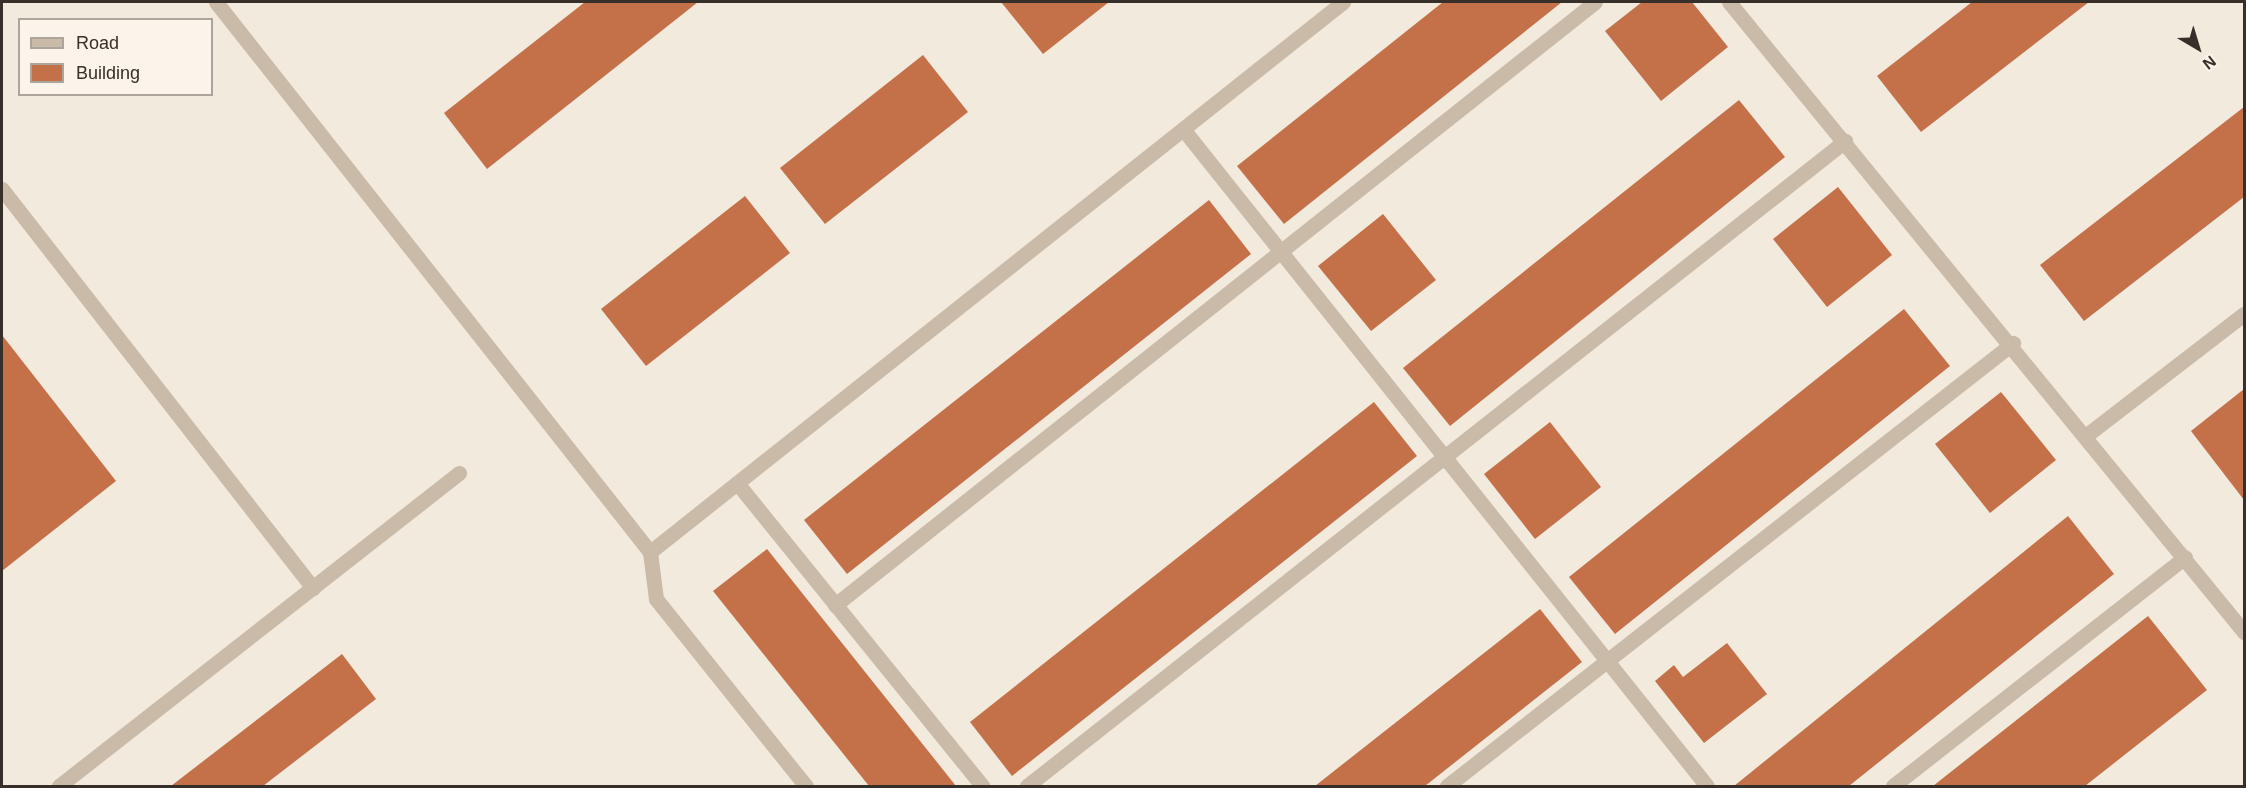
<!DOCTYPE html>
<style>
body{margin:0}
#map{position:relative;width:2246px;height:788px;overflow:hidden;background:#f2eadd;font-family:Arial,sans-serif}
div>[style]{position:absolute}
.building>*{inset:0;background:#c47049}
.service>*{height:15px;margin:-7.5px;padding:0 7.5px;transform-origin:7.5px;border-radius:7.5px;background:#cabba9}
.minor>*{height:15px;margin:-7.5px;padding:0 7.5px;transform-origin:7.5px;border-radius:7.5px;background:#cabba9}
span{translate:-50% -50%;white-space:nowrap;text-align:center;line-height:1.15;-webkit-text-stroke:5px #faf4ea;paint-order:stroke}
.frame{position:absolute;inset:0;border:3px solid #372f29;pointer-events:none}
.legend{position:absolute;left:18px;top:18px;width:195px;height:78px;box-sizing:border-box;background:#faf4ea;border:2px solid #aca59d;margin:0;padding:8px 10px;list-style:none;font-size:18px;color:#372f29}
.legend li{display:flex;align-items:center;gap:12px;height:30px}
.legend b{width:30px;border:2px solid #aca59d}
.north{position:absolute;left:2168px;top:18px;width:60px;height:60px;-webkit-text-stroke:4px #faf4ea;paint-order:stroke;rotate:142deg;font-size:16px;font-weight:700;line-height:24px;text-align:center;color:#372f29}
.north::after{content:'';display:block;margin:auto;width:21px;height:27px;background:#372f29;clip-path:polygon(50% 0,100% 100%,50% 72%,0 100%)}
</style>
<div id="map">
<div class="building">
<i style="clip-path:polygon(585px 2px,698px 2px,487px 169px,444px 113px)"></i>
<i style="clip-path:polygon(1001px 2px,1109px 2px,1043px 54px)"></i>
<i style="clip-path:polygon(1443px 2px,1562px 2px,1284px 224px,1237px 166px)"></i>
<i style="clip-path:polygon(1642px 2px,1692px 2px,1728px 47px,1661px 101px,1605px 31px)"></i>
<i style="clip-path:polygon(1972px 2px,2089px 2px,1921px 132px,1877px 76px)"></i>
<i style="clip-path:polygon(923px 55px,968px 112px,825px 224px,780px 168px)"></i>
<i style="clip-path:polygon(1739px 100px,1785px 157px,1450px 426px,1403px 368px)"></i>
<i style="clip-path:polygon(2244px 107px,2244px 197px,2084px 321px,2040px 265px)"></i>
<i style="clip-path:polygon(1838px 187px,1892px 255px,1827px 307px,1773px 239px)"></i>
<i style="clip-path:polygon(745px 196px,790px 253px,646px 366px,601px 309px)"></i>
<i style="clip-path:polygon(1209px 200px,1251px 254px,847px 574px,804px 520px)"></i>
<i style="clip-path:polygon(1383px 214px,1436px 280px,1371px 331px,1318px 266px)"></i>
<i style="clip-path:polygon(1904px 309px,1950px 366px,1615px 634px,1569px 577px)"></i>
<i style="clip-path:polygon(2px 335px,116px 481px,2px 571px)"></i>
<i style="clip-path:polygon(2244px 389px,2244px 500px,2191px 431px)"></i>
<i style="clip-path:polygon(2001px 392px,2056px 460px,1990px 513px,1935px 444px)"></i>
<i style="clip-path:polygon(1374px 402px,1417px 456px,1012px 776px,970px 722px)"></i>
<i style="clip-path:polygon(1550px 422px,1601px 487px,1535px 539px,1484px 474px)"></i>
<i style="clip-path:polygon(2068px 516px,2114px 574px,1849px 786px,1734px 786px)"></i>
<i style="clip-path:polygon(767px 549px,956px 786px,869px 786px,713px 591px)"></i>
<i style="clip-path:polygon(1540px 609px,1582px 662px,1425px 786px,1315px 786px)"></i>
<i style="clip-path:polygon(2148px 616px,2207px 690px,2085px 786px,1933px 786px)"></i>
<i style="clip-path:polygon(1727px 643px,1767px 694px,1704px 743px,1655px 681px,1674px 665px,1683px 677px)"></i>
<i style="clip-path:polygon(342px 654px,376px 699px,263px 786px,171px 786px)"></i>
</div>
<div class="service">
<i style="left:2px;top:189px;width:506px;rotate:52.07deg"></i>
<i style="left:650px;top:552px;width:47px;rotate:82.7deg"></i>
<i style="left:656px;top:599px;width:240px;rotate:51.3deg"></i>
<i style="left:59px;top:786px;width:508px;rotate:-38.04deg"></i>
</div>
<div class="minor">
<i style="left:216px;top:2px;width:701px;rotate:51.72deg"></i>
<i style="left:650px;top:552px;width:885px;rotate:-38.44deg"></i>
<i style="left:1729px;top:2px;width:814px;rotate:50.74deg"></i>
<i style="left:1183px;top:129px;width:840px;rotate:51.43deg"></i>
<i style="left:2088px;top:434px;width:197px;rotate:-37.6deg"></i>
<i style="left:737px;top:483px;width:390px;rotate:51deg"></i>
<i style="left:835px;top:605px;width:970px;rotate:-38.43deg"></i>
<i style="left:1027px;top:786px;width:1042px;rotate:-38.26deg"></i>
<i style="left:1447px;top:786px;width:719px;rotate:-38.05deg"></i>
<i style="left:1893px;top:786px;width:371px;rotate:-38.1deg"></i>
</div>
<div class="frame"></div>
<ul class="legend">
<li><b style="height:8px;background:#cabba9"></b>Road</li>
<li><b style="height:16px;background:#c47049"></b>Building</li>
</ul>
<div class="north">N</div>
</div>
